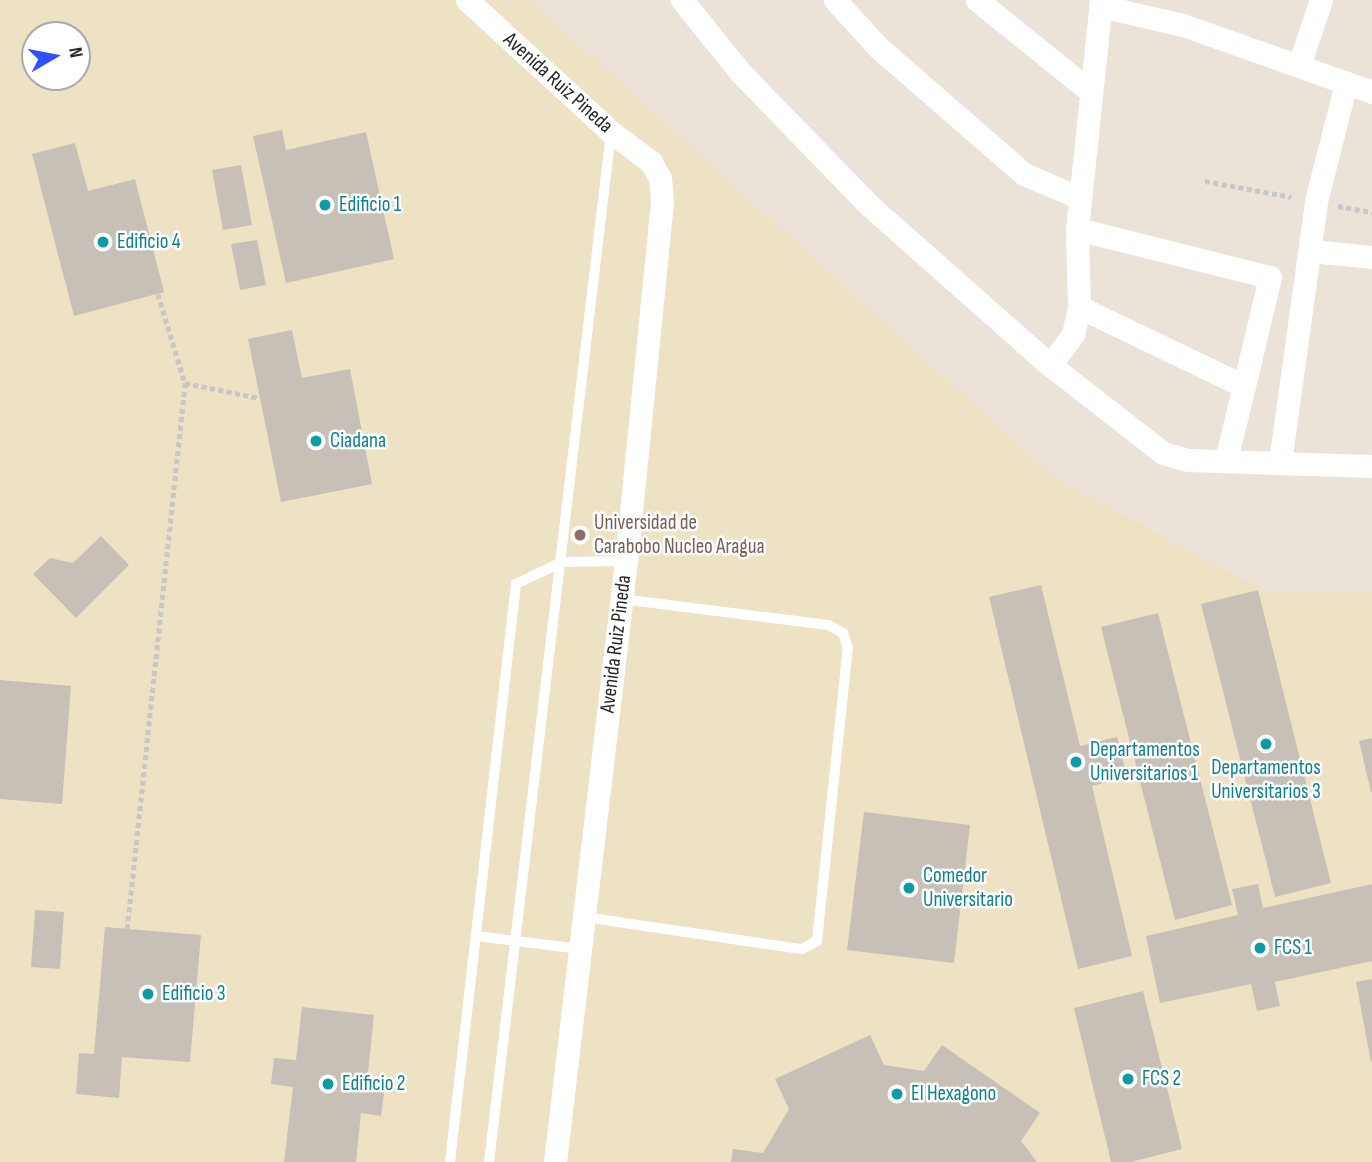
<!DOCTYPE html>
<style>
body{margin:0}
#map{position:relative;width:1372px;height:1162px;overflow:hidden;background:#ebe3d7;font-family:"Sofia Sans Condensed",sans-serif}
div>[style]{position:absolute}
.education>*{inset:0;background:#eee2c5}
.building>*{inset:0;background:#c6c0b7}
.path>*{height:4.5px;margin-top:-2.25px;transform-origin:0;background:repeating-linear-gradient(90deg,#c7c7c7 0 5px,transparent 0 8.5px)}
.service>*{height:10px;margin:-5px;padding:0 5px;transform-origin:5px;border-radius:5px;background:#fff}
.minor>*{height:23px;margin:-11.5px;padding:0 11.5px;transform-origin:11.5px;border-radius:11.5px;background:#fff}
.dots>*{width:19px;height:19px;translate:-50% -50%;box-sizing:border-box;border:4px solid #fff;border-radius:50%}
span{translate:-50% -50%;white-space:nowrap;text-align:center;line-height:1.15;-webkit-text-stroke:5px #fff;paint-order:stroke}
.street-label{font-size:21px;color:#272727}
.culture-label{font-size:21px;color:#0d838f}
.left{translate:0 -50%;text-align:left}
.education-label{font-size:21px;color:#785e54}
.north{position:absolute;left:21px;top:21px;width:70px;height:70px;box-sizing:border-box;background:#fff;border:2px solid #a9a9a9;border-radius:50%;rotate:80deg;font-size:19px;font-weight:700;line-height:28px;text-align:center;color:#272727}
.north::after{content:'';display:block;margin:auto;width:24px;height:32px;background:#304fff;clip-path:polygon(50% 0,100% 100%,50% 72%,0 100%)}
</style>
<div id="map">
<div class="education">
<i style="clip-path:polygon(evenodd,0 0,530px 0,1056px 479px,1265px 591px,1372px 592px,1372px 1162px,0 1162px,0 0,35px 35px,77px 35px,77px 77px,35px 77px,35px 35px)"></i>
</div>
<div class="building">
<i style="clip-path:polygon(282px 130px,286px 150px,366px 132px,394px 259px,286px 283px,253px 136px)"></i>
<i style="clip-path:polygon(75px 143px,88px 191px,135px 179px,164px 292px,74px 316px,32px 154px)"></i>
<i style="clip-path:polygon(241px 165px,252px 225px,223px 230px,212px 170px)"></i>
<i style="clip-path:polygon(257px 240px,266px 285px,240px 290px,231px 244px)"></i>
<i style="clip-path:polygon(292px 330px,302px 378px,350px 369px,372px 484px,281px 502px,248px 339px)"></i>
<i style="clip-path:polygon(101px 536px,129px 565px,76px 618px,33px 574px,50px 558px,73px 563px)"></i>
<i style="clip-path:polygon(1041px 585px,1080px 746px,1117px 737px,1127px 777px,1092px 786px,1132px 956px,1078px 969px,989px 597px)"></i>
<i style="clip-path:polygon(1258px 590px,1331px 883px,1275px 897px,1201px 604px)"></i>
<i style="clip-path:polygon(1158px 613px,1232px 905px,1175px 920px,1101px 627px)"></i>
<i style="clip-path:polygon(0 680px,71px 686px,62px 804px,0 799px)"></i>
<i style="clip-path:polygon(1372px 738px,1372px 792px,1371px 792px,1359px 741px)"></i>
<i style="clip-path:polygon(864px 812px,970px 825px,954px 963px,847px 950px)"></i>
<i style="clip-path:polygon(1258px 884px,1263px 908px,1372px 884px,1372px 961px,1275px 982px,1280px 1006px,1257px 1011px,1251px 984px,1160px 1003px,1146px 936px,1238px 915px,1232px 889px)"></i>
<i style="clip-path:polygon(35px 910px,64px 912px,60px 969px,31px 967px)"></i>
<i style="clip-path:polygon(105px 927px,201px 935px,190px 1062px,122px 1057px,119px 1098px,76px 1094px,79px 1053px,94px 1054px)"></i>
<i style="clip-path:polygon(1372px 979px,1372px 1062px,1371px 1062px,1356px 982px)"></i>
<i style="clip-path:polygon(1143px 991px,1182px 1149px,1131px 1162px,1111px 1162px,1074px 1008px)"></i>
<i style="clip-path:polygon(302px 1007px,374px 1015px,367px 1083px,385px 1085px,381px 1116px,361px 1113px,356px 1162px,284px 1162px,293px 1087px,271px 1084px,274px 1058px,296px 1060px)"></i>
<i style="clip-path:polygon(870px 1035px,884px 1065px,924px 1071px,942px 1045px,1040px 1113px,1021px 1141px,1037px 1162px,731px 1162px,733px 1149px,763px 1153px,789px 1109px,775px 1079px)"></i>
</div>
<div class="path">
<i style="left:1205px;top:181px;width:88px;rotate:10.4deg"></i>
<i style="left:1338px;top:206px;width:35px;rotate:10deg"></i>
<i style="left:158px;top:294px;width:93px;rotate:73.1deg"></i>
<i style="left:185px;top:383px;width:76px;rotate:11.3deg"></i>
<i style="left:127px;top:929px;width:549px;rotate:-83.94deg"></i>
</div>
<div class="service">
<i style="left:584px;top:917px;width:220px;rotate:8.4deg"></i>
<i style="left:802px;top:949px;width:17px;rotate:-28deg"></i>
<i style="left:817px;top:941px;width:295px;rotate:-84deg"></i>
<i style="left:848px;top:648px;width:16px;rotate:-108deg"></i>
<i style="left:843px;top:633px;width:17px;rotate:-152deg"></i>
<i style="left:828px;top:625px;width:208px;rotate:-172.8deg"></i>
<i style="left:476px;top:936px;width:105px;rotate:7.1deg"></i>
<i style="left:450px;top:1162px;width:582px;rotate:-83.49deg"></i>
<i style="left:516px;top:584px;width:51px;rotate:-25.6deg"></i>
<i style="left:562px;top:562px;width:64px;rotate:-0.9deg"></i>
<i style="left:489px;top:1162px;width:1036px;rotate:-83.24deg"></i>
</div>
<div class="minor">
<i style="left:467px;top:0;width:195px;rotate:42.5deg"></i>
<i style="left:611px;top:132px;width:50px;rotate:36.9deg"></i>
<i style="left:651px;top:162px;width:18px;rotate:61deg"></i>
<i style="left:660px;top:178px;width:24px;rotate:85deg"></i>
<i style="left:662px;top:202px;width:361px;rotate:95.7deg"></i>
<i style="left:626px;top:561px;width:605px;rotate:96.74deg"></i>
<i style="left:682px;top:0;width:92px;rotate:51.1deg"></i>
<i style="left:740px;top:72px;width:187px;rotate:45.9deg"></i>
<i style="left:870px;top:206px;width:240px;rotate:41.5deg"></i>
<i style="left:1050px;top:365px;width:143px;rotate:37.9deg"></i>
<i style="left:1163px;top:453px;width:26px;rotate:16deg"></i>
<i style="left:1188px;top:460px;width:184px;rotate:1.9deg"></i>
<i style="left:835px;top:0;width:65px;rotate:47.5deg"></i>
<i style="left:879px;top:48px;width:192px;rotate:41deg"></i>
<i style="left:1024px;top:174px;width:61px;rotate:23.2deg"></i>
<i style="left:977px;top:0;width:146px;rotate:38.9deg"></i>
<i style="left:1100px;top:6px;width:85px;rotate:12.9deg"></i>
<i style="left:1183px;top:25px;width:201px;rotate:19.5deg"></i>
<i style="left:1299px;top:65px;width:69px;rotate:-71.3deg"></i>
<i style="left:1077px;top:229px;width:199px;rotate:14deg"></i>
<i style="left:1270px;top:277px;width:112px;rotate:103.4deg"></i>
<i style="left:1311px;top:251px;width:61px;rotate:5.6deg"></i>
<i style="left:1079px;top:307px;width:183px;rotate:25.6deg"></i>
<i style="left:1244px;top:386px;width:76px;rotate:103.7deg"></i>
<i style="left:1050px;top:365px;width:39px;rotate:-53deg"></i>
<i style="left:1073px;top:334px;width:28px;rotate:-77deg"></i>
<i style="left:1079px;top:307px;width:78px;rotate:-91.5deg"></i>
<i style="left:1077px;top:229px;width:230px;rotate:-84deg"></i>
<i style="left:1280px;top:462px;width:263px;rotate:-82.1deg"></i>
<i style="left:1316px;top:201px;width:122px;rotate:-75.7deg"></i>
</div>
<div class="dots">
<i style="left:325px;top:205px;background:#0f9aa8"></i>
<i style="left:103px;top:242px;background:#0f9aa8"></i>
<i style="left:316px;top:441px;background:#0f9aa8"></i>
<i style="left:580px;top:535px;background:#8d6e63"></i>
<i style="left:1266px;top:744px;background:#0f9aa8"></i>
<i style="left:1076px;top:762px;background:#0f9aa8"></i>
<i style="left:909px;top:888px;background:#0f9aa8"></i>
<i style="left:1260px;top:948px;background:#0f9aa8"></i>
<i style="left:148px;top:994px;background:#0f9aa8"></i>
<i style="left:1128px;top:1079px;background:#0f9aa8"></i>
<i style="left:328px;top:1084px;background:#0f9aa8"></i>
<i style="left:897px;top:1094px;background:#0f9aa8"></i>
</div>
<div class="street-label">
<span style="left:558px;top:83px;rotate:42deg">Avenida Ruiz Pineda</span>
<span style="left:616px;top:644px;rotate:-83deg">Avenida Ruiz Pineda</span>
</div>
<div class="culture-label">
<span class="left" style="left:339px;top:205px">Edificio 1</span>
<span class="left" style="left:117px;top:242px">Edificio 4</span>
<span class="left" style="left:330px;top:441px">Ciadana</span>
<span class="left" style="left:1090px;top:762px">Departamentos<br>Universitarios 1</span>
<span style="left:1266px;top:780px">Departamentos<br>Universitarios 3</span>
<span class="left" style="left:923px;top:888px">Comedor<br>Universitario</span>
<span class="left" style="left:1274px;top:948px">FCS 1</span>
<span class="left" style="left:162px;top:994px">Edificio 3</span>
<span class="left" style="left:1142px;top:1079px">FCS 2</span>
<span class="left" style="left:342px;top:1084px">Edificio 2</span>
<span class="left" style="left:911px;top:1094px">El Hexagono</span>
</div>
<div class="education-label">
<span class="left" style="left:594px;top:535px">Universidad de<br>Carabobo Nucleo Aragua</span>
</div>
<div class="north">N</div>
</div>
